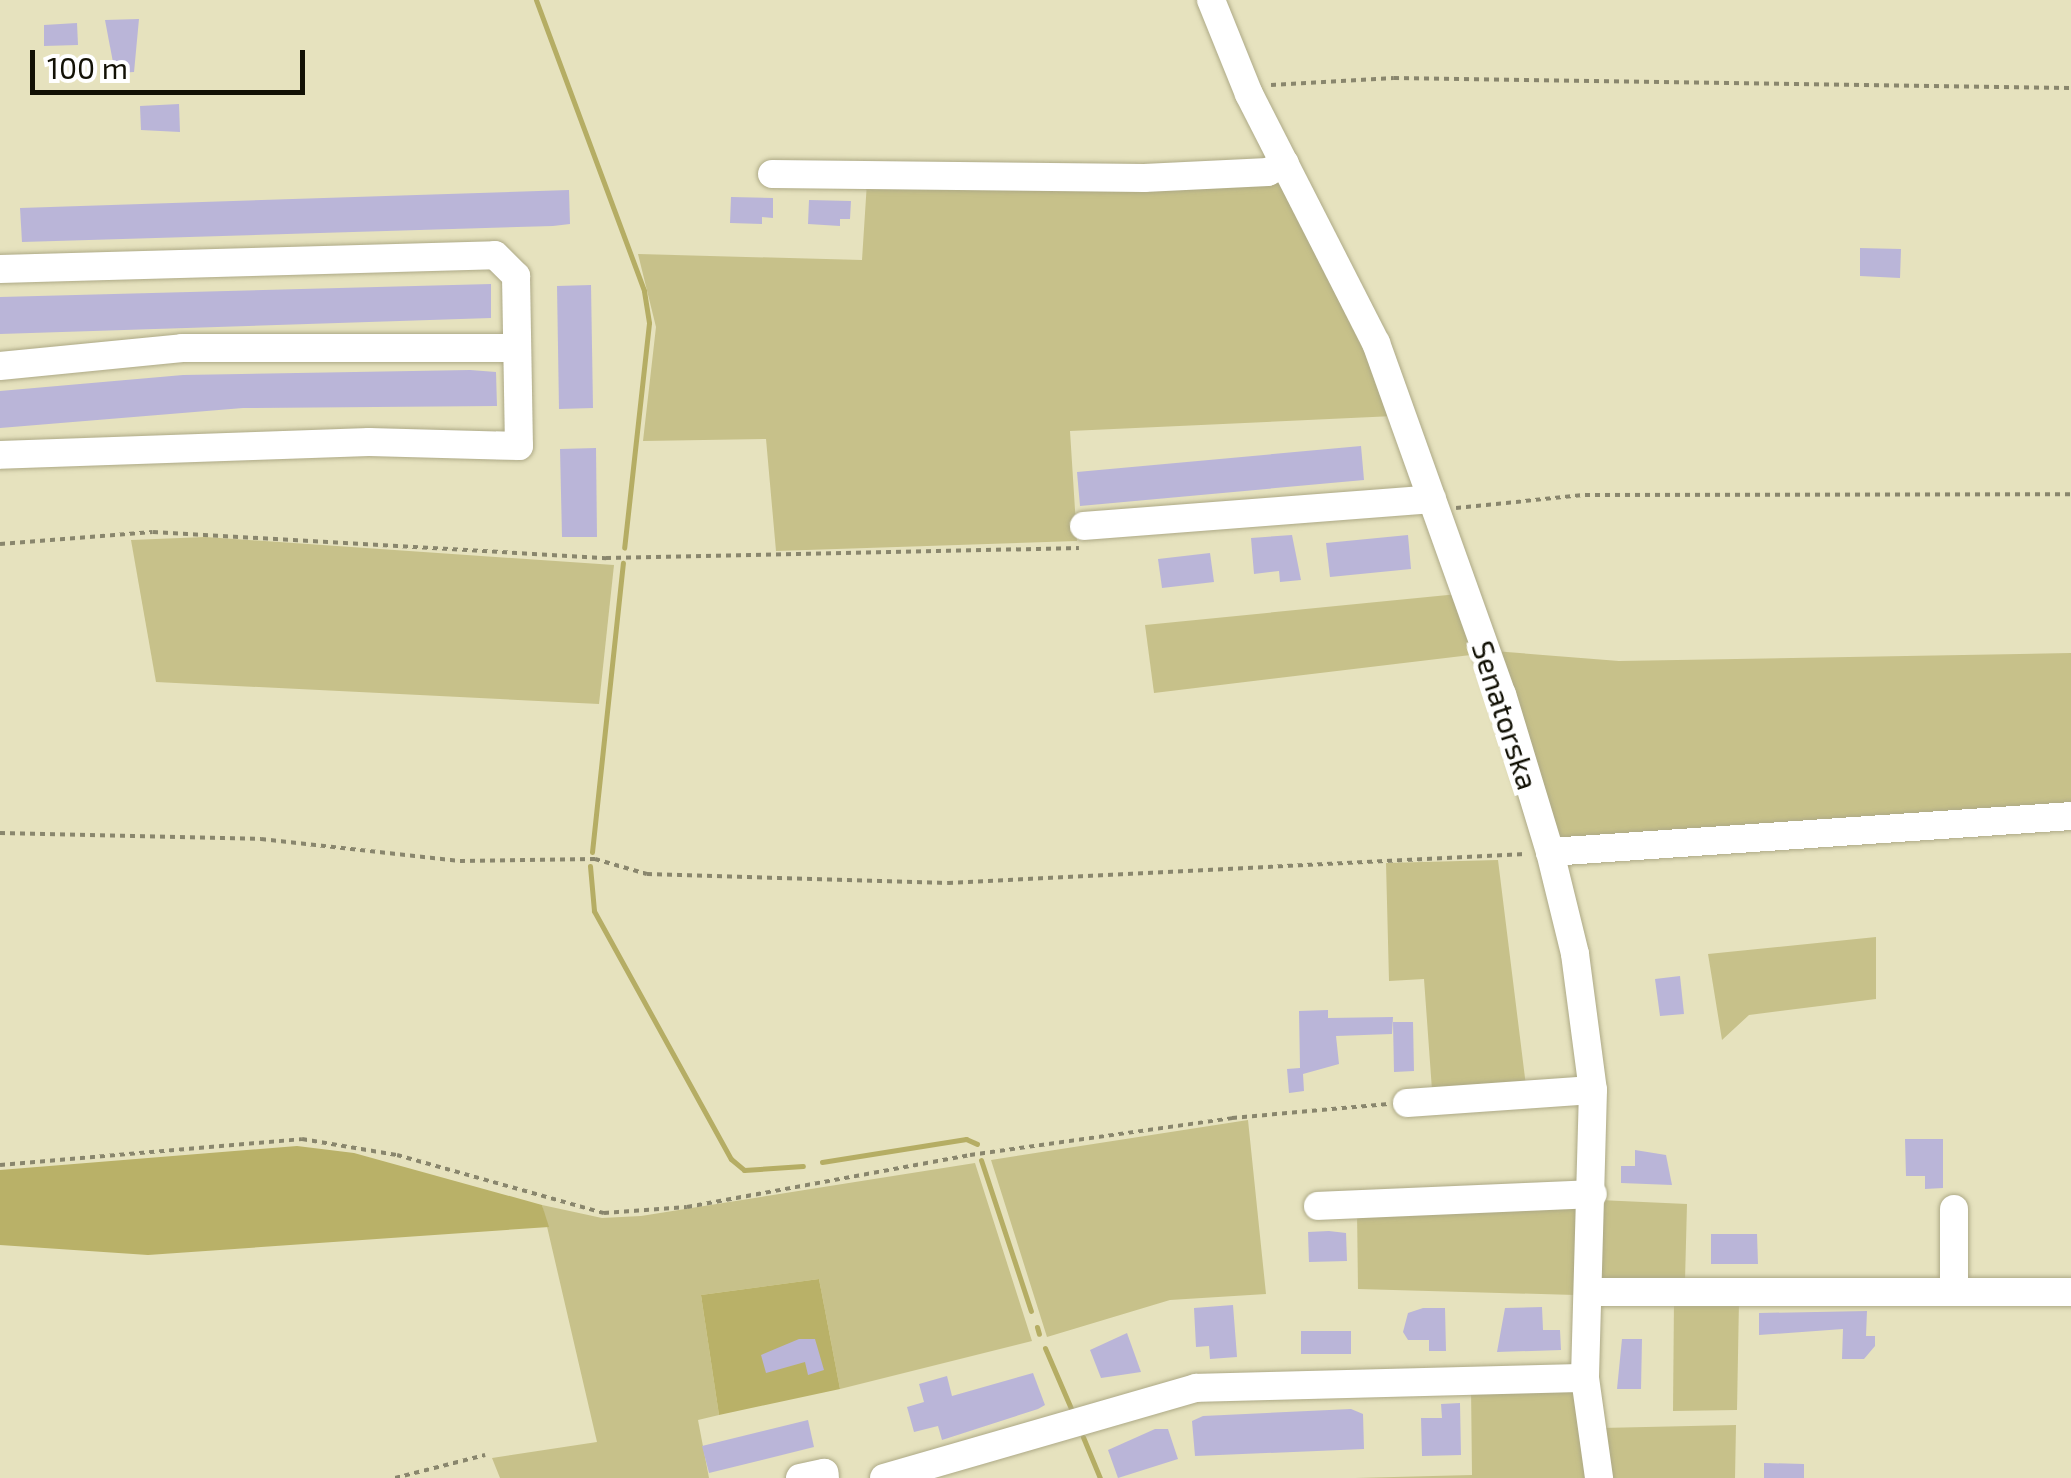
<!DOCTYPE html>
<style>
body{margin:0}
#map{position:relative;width:2071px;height:1478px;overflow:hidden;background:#e6e2be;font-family:"Exo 2",sans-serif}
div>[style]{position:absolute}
.green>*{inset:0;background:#c7c18a}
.forest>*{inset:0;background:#b9b168}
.stream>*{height:5px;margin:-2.5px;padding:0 2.5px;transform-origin:2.5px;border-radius:2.5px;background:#b5ad64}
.building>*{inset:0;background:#bab5d8}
.path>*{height:4px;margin-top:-2px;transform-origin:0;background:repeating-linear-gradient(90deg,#89866d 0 5px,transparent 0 10px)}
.roads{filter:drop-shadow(0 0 2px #ada986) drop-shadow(0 0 2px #ada986)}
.minor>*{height:28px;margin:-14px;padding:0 14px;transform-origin:14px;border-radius:14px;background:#fff}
span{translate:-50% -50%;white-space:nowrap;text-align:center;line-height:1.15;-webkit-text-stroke:10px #fff;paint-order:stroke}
.street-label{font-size:30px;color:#121105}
.scale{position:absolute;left:30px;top:50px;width:275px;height:45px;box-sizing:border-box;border:5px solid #121105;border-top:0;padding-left:12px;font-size:30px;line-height:35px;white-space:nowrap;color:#121105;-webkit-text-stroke:8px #fff;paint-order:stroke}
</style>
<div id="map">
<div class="green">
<i style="clip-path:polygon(1284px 181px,1394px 416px,1070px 431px,1077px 541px,776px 551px,766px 439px,643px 441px,656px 327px,638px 254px,862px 260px,867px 182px)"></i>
<i style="clip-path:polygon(205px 537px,614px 565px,599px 704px,156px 682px,131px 540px)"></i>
<i style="clip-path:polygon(1458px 594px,1479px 654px,1154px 693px,1145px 625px)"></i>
<i style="clip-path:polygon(1494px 651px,1619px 661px,2071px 653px,2071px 805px,1566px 843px,1550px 832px)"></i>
<i style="clip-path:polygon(1498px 860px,1526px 1086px,1432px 1090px,1424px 979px,1389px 981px,1386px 863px)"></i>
<i style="clip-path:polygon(1876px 937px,1876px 999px,1749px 1015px,1722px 1040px,1708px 954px)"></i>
<i style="clip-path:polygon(1248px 1120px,1266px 1294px,1170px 1300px,1047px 1337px,991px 1160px)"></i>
<i style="clip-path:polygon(975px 1163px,1032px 1341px,840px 1389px,819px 1279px,701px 1295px,719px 1415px,698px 1420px,709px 1478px,500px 1478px,492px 1458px,597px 1442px,542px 1205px,602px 1218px,641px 1216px)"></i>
<i style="clip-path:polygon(1599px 1200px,1687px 1204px,1685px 1281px,1607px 1284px,1597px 1274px)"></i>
<i style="clip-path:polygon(1577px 1202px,1575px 1295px,1358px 1289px,1357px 1211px)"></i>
<i style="clip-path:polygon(1674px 1300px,1739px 1300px,1737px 1410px,1673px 1411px)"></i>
<i style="clip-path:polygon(1471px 1387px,1564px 1388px,1574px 1393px,1589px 1478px,1355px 1478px,1472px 1475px)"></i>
<i style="clip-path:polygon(1736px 1425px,1735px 1478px,1612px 1478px,1601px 1428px)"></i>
</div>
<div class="forest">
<i style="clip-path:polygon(297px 1146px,354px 1153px,542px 1205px,549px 1227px,148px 1255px,0 1245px,0 1170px)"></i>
<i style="clip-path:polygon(819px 1279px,840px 1389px,719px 1415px,701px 1295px)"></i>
</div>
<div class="stream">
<i style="left:536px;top:0;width:310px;rotate:69.6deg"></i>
<i style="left:644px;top:291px;width:32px;rotate:81deg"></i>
<i style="left:649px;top:323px;width:226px;rotate:96.3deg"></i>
<i style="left:592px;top:852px;width:291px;rotate:-83.9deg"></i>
<i style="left:590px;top:866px;width:45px;rotate:84.9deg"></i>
<i style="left:594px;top:911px;width:283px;rotate:61.1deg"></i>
<i style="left:731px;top:1159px;width:17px;rotate:40deg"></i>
<i style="left:744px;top:1170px;width:59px;rotate:-3.9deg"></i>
<i style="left:981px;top:1160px;width:159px;rotate:71.7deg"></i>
<i style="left:822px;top:1162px;width:146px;rotate:-9.1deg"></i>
<i style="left:966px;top:1139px;width:12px;rotate:24deg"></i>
<i style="left:1037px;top:1327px;width:7px;rotate:74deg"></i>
<i style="left:1045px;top:1348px;width:71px;rotate:66.7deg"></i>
<i style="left:1083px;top:1437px;width:44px;rotate:67.5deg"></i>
</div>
<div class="building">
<i style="clip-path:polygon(139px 19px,134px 72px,115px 73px,105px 20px)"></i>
<i style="clip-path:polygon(77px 23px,78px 45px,44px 46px,44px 25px)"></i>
<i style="clip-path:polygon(179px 104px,180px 132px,141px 130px,140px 106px)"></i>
<i style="clip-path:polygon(569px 190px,570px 224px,553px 226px,22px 242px,20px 208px)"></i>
<i style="clip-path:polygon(731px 197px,773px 198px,773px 218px,762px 217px,762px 224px,730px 223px)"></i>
<i style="clip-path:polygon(809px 200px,851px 201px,850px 219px,840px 219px,840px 226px,808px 224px)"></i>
<i style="clip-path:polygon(1860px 248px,1901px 249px,1900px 278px,1860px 276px)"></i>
<i style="clip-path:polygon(491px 284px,491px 318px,0 334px,0 297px)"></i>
<i style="clip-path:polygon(591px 285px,593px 408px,559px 409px,557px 286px)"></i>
<i style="clip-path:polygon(470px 370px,496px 372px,497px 406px,243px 408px,0 428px,0 391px,183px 375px)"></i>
<i style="clip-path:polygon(1361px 446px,1364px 480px,1080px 506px,1077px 472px)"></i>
<i style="clip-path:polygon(596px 448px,597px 537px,562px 537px,560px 449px)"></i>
<i style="clip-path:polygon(1292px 535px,1301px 580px,1280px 582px,1279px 571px,1254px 574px,1251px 538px)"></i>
<i style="clip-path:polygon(1408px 535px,1411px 569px,1330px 577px,1326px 543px)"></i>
<i style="clip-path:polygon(1210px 553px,1214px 582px,1162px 588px,1158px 559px)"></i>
<i style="clip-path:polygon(1680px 976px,1684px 1014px,1660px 1016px,1655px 979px)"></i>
<i style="clip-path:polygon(1328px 1010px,1328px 1018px,1393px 1017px,1392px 1034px,1336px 1036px,1339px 1064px,1303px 1074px,1304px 1091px,1289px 1093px,1287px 1069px,1300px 1068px,1299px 1011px)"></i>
<i style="clip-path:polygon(1393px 1022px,1413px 1022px,1414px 1071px,1394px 1072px)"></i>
<i style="clip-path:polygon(1905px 1139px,1943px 1139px,1943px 1188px,1925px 1189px,1925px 1176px,1906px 1176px)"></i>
<i style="clip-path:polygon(1635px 1150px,1666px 1155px,1672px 1185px,1621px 1183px,1621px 1166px,1635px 1166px)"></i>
<i style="clip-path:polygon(1329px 1231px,1346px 1233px,1347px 1261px,1309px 1262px,1308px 1232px)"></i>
<i style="clip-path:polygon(1711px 1234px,1757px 1234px,1758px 1264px,1711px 1264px)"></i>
<i style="clip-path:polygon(1233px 1305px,1237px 1357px,1210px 1359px,1209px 1346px,1196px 1347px,1194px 1308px)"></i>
<i style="clip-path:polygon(1542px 1307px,1543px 1330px,1560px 1330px,1561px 1350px,1497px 1352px,1505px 1308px)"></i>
<i style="clip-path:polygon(1423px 1308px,1445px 1308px,1446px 1351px,1429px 1351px,1429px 1340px,1408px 1340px,1403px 1332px,1408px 1313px)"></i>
<i style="clip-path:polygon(1867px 1311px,1866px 1336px,1875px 1336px,1875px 1346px,1864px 1359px,1842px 1359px,1843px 1329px,1759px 1335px,1759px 1313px)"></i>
<i style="clip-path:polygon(1301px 1331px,1351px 1331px,1351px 1354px,1301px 1354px)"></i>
<i style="clip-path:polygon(1127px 1333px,1141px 1372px,1101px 1378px,1090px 1350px)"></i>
<i style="clip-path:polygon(799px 1339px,815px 1339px,824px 1370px,808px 1375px,805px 1362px,766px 1373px,761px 1355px)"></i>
<i style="clip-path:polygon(1622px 1339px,1642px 1339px,1641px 1389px,1617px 1389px)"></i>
<i style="clip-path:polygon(1033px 1373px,1045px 1405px,1038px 1409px,942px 1440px,938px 1426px,914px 1432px,907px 1407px,924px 1402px,919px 1384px,947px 1376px,952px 1396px)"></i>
<i style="clip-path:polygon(1460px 1403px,1461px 1455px,1422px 1456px,1421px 1418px,1442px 1418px,1441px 1404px)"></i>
<i style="clip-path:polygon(1351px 1409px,1363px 1414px,1364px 1449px,1195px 1456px,1192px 1421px,1203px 1416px)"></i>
<i style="clip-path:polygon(808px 1420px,814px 1447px,709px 1473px,702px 1446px)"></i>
<i style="clip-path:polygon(1155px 1429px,1168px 1429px,1178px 1459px,1118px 1478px,1108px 1450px)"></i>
<i style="clip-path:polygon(1764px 1463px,1804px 1464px,1804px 1478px,1764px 1478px)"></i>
</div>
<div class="path">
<i style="left:1271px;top:85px;width:123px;rotate:-3.3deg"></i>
<i style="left:1394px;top:78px;width:677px;rotate:0.85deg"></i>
<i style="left:1456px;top:508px;width:130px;rotate:-5.8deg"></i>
<i style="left:1585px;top:495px;width:486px;rotate:-0.1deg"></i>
<i style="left:0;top:544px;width:153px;rotate:-4.5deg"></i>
<i style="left:153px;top:532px;width:454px;rotate:3.3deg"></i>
<i style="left:606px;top:558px;width:473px;rotate:-1.2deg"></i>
<i style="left:0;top:833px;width:261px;rotate:1.3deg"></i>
<i style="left:261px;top:839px;width:200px;rotate:6.3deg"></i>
<i style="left:460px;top:861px;width:135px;rotate:-0.8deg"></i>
<i style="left:595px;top:859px;width:54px;rotate:16.1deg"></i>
<i style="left:647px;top:874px;width:301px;rotate:1.7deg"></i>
<i style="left:948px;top:883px;width:578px;rotate:-2.88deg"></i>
<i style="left:0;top:1165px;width:303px;rotate:-4.9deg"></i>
<i style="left:302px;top:1139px;width:96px;rotate:9.6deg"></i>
<i style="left:397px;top:1155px;width:215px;rotate:15.7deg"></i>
<i style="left:604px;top:1213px;width:83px;rotate:-4.1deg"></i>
<i style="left:687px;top:1207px;width:288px;rotate:-10.4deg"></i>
<i style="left:970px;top:1155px;width:265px;rotate:-8deg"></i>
<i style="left:1232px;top:1118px;width:157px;rotate:-5.1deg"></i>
<i style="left:395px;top:1478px;width:93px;rotate:-14.3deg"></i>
</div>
<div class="roads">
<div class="minor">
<i style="left:1211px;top:0;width:101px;rotate:68deg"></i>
<i style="left:1249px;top:94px;width:280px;rotate:63deg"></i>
<i style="left:1376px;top:343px;width:373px;rotate:70.3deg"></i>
<i style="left:1502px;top:694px;width:165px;rotate:73.1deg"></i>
<i style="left:1550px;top:852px;width:105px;rotate:76.2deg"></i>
<i style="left:1575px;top:954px;width:137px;rotate:82.5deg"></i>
<i style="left:1593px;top:1090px;width:288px;rotate:91.6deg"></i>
<i style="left:1585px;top:1378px;width:101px;rotate:82deg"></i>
<i style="left:772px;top:174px;width:372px;rotate:0.6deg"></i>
<i style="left:1144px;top:178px;width:124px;rotate:-2.8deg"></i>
<i style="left:1268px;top:172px;width:19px;rotate:-28deg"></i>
<i style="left:0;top:269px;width:495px;rotate:-1.6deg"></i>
<i style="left:495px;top:255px;width:30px;rotate:45deg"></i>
<i style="left:516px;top:276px;width:170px;rotate:89deg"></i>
<i style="left:519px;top:446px;width:150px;rotate:-178.5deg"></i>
<i style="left:369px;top:442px;width:369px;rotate:178deg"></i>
<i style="left:0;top:366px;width:183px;rotate:-5.6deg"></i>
<i style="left:182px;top:348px;width:335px"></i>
<i style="left:1084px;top:526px;width:349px;rotate:-4.4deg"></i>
<i style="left:1550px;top:852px;width:522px;rotate:-3.95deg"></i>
<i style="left:1407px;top:1103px;width:186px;rotate:-4deg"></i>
<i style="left:1318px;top:1206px;width:275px;rotate:-2.5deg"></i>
<i style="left:1954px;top:1209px;width:78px;rotate:90deg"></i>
<i style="left:1589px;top:1292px;width:482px"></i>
<i style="left:800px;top:1478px;width:25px;rotate:-12deg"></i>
<i style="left:824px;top:1473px;width:5px;rotate:79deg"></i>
<i style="left:884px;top:1478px;width:325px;rotate:-16.1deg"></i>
<i style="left:1196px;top:1388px;width:389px;rotate:-1.5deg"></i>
</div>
</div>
<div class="street-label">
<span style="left:1506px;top:715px;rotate:72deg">Senatorska</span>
</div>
<div class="scale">100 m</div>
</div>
